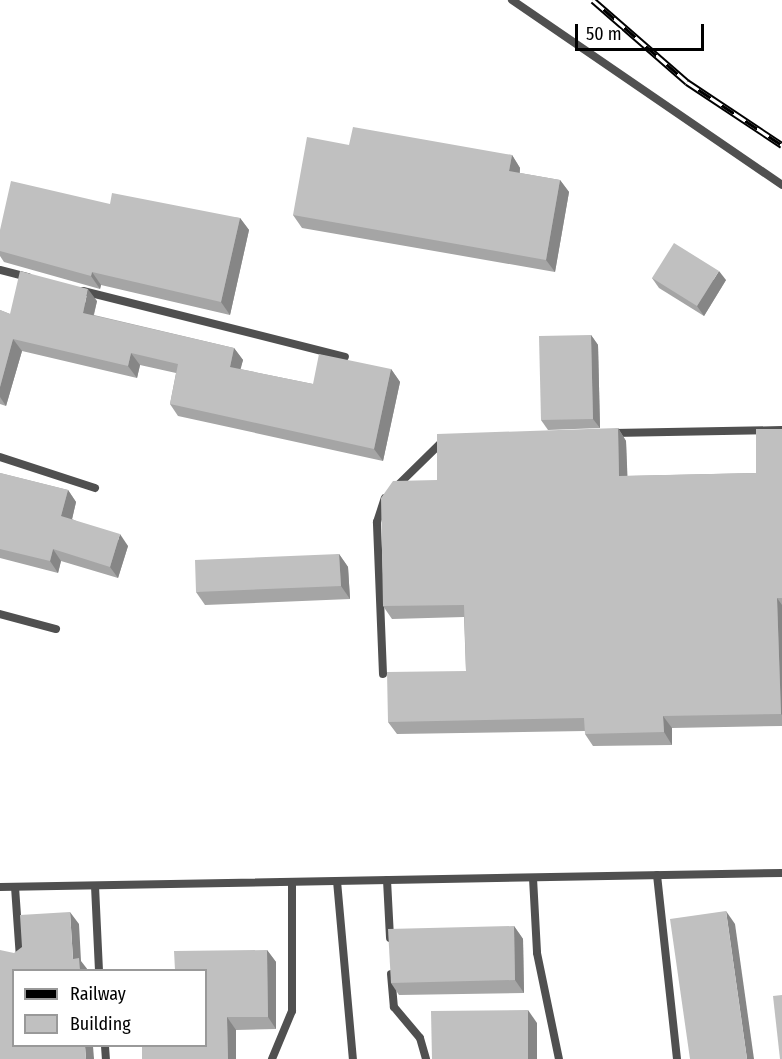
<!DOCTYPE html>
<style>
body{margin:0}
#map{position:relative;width:782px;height:1059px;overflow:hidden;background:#fff;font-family:"Fira Sans Condensed",sans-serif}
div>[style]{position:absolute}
.service>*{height:8px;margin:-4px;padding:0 4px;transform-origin:4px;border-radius:4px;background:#505050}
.rail>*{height:7px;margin-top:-3.5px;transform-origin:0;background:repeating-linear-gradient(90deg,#fff 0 14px,#000 0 28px);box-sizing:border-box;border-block:2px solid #000}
.wall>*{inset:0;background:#a5a5a5}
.shaded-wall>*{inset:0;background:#868686}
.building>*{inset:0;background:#c0c0c0}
span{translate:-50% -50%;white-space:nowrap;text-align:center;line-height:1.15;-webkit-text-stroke:6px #fff;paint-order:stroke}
.legend{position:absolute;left:12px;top:969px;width:195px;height:78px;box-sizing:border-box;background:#fff;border:2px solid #999;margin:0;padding:8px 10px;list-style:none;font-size:18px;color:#000}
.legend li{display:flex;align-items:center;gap:12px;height:30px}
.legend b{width:30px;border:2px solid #999}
.scale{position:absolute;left:575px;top:24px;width:129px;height:27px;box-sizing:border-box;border:3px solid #000;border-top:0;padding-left:8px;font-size:18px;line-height:21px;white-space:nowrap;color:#000;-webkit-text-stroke:4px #fff;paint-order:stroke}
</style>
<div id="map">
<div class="service">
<i style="left:512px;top:0;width:327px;rotate:34.4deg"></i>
<i style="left:0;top:270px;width:29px;rotate:14deg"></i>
<i style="left:83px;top:291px;width:270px;rotate:14.1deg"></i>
<i style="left:613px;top:433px;width:169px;rotate:-1deg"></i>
<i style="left:0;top:457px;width:100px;rotate:18.1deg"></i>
<i style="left:396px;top:487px;width:69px;rotate:-44.4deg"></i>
<i style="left:0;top:614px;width:58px;rotate:15deg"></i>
<i style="left:383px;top:674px;width:152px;rotate:-92.3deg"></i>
<i style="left:377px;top:522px;width:25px;rotate:-72deg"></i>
<i style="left:657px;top:875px;width:185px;rotate:83.8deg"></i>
<i style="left:533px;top:878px;width:75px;rotate:86.9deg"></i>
<i style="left:537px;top:953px;width:108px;rotate:78.3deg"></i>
<i style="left:387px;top:880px;width:58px;rotate:87deg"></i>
<i style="left:337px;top:881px;width:179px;rotate:84.9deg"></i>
<i style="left:95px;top:886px;width:84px;rotate:87.3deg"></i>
<i style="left:0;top:887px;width:782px;rotate:-1.03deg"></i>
<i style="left:15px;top:887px;width:71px;rotate:86deg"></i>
<i style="left:391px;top:974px;width:33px;rotate:85deg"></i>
<i style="left:394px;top:1007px;width:40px;rotate:50deg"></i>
<i style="left:420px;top:1038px;width:22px;rotate:74deg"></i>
<i style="left:105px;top:1046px;width:13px;rotate:86deg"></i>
<i style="left:272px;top:1059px;width:52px;rotate:-67.4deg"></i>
<i style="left:292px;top:1011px;width:129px;rotate:-90deg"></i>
</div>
<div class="rail">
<i style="left:593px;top:0;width:125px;rotate:41.1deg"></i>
<i style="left:687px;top:82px;width:114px;rotate:33.6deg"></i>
</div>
<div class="wall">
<i style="clip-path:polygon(349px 145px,512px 155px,520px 168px,520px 173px,560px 180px,569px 192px,555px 272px,302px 228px,293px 215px)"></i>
<i style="clip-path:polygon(110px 204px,240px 218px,249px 230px,230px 315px,101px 285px,100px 289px,4px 262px,0 256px,0 230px)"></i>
<i style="clip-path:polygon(652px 278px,726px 280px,704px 316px,659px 288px)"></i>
<i style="clip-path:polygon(97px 301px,94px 315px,234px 348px,243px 360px,240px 369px,313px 384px,391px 369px,400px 382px,383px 461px,178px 416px,170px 404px,176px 373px,140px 365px,137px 378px,22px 351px,6px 406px,0 404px,0 310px,10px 314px)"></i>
<i style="clip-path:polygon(591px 335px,598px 345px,600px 428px,548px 430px,541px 420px)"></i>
<i style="clip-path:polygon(618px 428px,626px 441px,627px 476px,756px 473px,782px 429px,782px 726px,672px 728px,672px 745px,593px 746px,585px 734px,585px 731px,397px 734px,388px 722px,466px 671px,464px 617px,392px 619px,383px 606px,437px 480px)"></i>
<i style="clip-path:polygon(0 473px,68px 490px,76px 502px,72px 519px,128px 546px,118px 578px,61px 561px,58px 573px,0 558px)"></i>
<i style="clip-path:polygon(339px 554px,348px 567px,350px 599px,205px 605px,196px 592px)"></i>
<i style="clip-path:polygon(514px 926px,523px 939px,524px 993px,399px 995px,391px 983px)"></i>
<i style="clip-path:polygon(267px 950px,276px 962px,276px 1029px,236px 1030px,236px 1059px,142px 1059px)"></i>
</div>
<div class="shaded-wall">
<i style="clip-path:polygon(512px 155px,520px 168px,518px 183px,509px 171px)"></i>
<i style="clip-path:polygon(560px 180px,569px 192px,555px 272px,546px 260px)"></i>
<i style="clip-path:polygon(240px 218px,249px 230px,230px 315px,221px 302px)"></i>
<i style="clip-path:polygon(719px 271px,726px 280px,704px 316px,697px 306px)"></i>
<i style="clip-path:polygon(92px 272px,101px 285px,100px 289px,91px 276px)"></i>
<i style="clip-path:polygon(88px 289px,97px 301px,91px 325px,83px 313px)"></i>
<i style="clip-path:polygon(591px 335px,598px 345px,600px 428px,593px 419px)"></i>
<i style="clip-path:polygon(13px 339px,22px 351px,6px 406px,0 397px,0 387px)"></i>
<i style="clip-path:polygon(234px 348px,243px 360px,238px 379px,230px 367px)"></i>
<i style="clip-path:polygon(131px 353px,140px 365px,137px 378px,128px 366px)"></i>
<i style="clip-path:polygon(391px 369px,400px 382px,383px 461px,374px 449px)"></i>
<i style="clip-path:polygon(618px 428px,626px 441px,628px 489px,619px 476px)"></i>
<i style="clip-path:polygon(68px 490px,76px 502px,70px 528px,61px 516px)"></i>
<i style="clip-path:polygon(120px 534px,128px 546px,118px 578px,110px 567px)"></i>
<i style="clip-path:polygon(53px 549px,61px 561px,58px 573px,50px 561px)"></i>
<i style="clip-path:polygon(339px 554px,348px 567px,350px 599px,341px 586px)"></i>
<i style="clip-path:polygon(777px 598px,782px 605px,782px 715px,781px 714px)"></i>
<i style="clip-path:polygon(663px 716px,672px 728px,672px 745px,664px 732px)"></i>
<i style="clip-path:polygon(726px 911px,735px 924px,754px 1059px,747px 1059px)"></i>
<i style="clip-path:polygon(70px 912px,79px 924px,81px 961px,88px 970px,80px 970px,73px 959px)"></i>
<i style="clip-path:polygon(514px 926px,523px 939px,524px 993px,515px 980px)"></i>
<i style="clip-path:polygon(267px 950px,276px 962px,276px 1029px,268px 1017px)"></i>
<i style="clip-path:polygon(528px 1010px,537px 1023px,537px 1059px,528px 1059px)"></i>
<i style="clip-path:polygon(227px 1017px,236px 1030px,236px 1059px,228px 1059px)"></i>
<i style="clip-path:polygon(85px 1046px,93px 1046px,94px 1059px,86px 1059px)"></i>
</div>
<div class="building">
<i style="clip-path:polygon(353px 127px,512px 155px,509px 171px,560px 180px,546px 260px,293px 215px,307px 137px,349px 145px)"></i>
<i style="clip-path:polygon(11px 181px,110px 204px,112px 193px,240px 218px,221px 302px,92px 272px,91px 276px,0 251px,0 230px)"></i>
<i style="clip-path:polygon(674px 243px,719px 271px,697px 306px,652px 278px)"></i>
<i style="clip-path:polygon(20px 271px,88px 289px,83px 313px,234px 348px,230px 367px,313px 384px,319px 354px,391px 369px,374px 449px,170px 404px,178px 364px,131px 353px,128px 366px,13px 339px,0 387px,0 310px,10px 314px)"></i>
<i style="clip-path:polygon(591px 335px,593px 419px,541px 420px,539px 336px)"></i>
<i style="clip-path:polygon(618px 428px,619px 476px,756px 473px,756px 429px,782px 429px,782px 598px,777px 598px,781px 714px,663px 716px,664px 732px,585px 734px,584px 718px,388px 722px,387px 672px,466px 671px,464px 605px,383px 606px,381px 498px,393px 481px,437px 480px,437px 434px)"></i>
<i style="clip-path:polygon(0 473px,68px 490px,61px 516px,120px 534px,110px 567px,53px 549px,50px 561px,0 549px)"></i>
<i style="clip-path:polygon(339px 554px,341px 586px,196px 592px,195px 560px)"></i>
<i style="clip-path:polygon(726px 911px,747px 1059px,690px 1059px,670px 919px)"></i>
<i style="clip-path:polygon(70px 912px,73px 959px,79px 958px,80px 970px,14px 970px,14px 1046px,85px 1046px,86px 1059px,0 1059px,0 950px,14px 953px,22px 947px,20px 915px)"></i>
<i style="clip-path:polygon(514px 926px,515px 980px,391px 983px,388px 929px)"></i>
<i style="clip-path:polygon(267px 950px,268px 1017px,227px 1017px,228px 1059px,142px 1059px,142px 1046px,206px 1046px,206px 970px,175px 970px,174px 951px)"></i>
<i style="clip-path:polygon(782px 995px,782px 1059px,780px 1059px,773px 996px)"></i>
<i style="clip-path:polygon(528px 1010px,528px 1059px,432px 1059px,431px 1011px)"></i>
</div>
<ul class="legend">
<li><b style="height:8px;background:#000"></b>Railway</li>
<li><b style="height:16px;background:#c0c0c0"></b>Building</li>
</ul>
<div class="scale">50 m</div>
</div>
